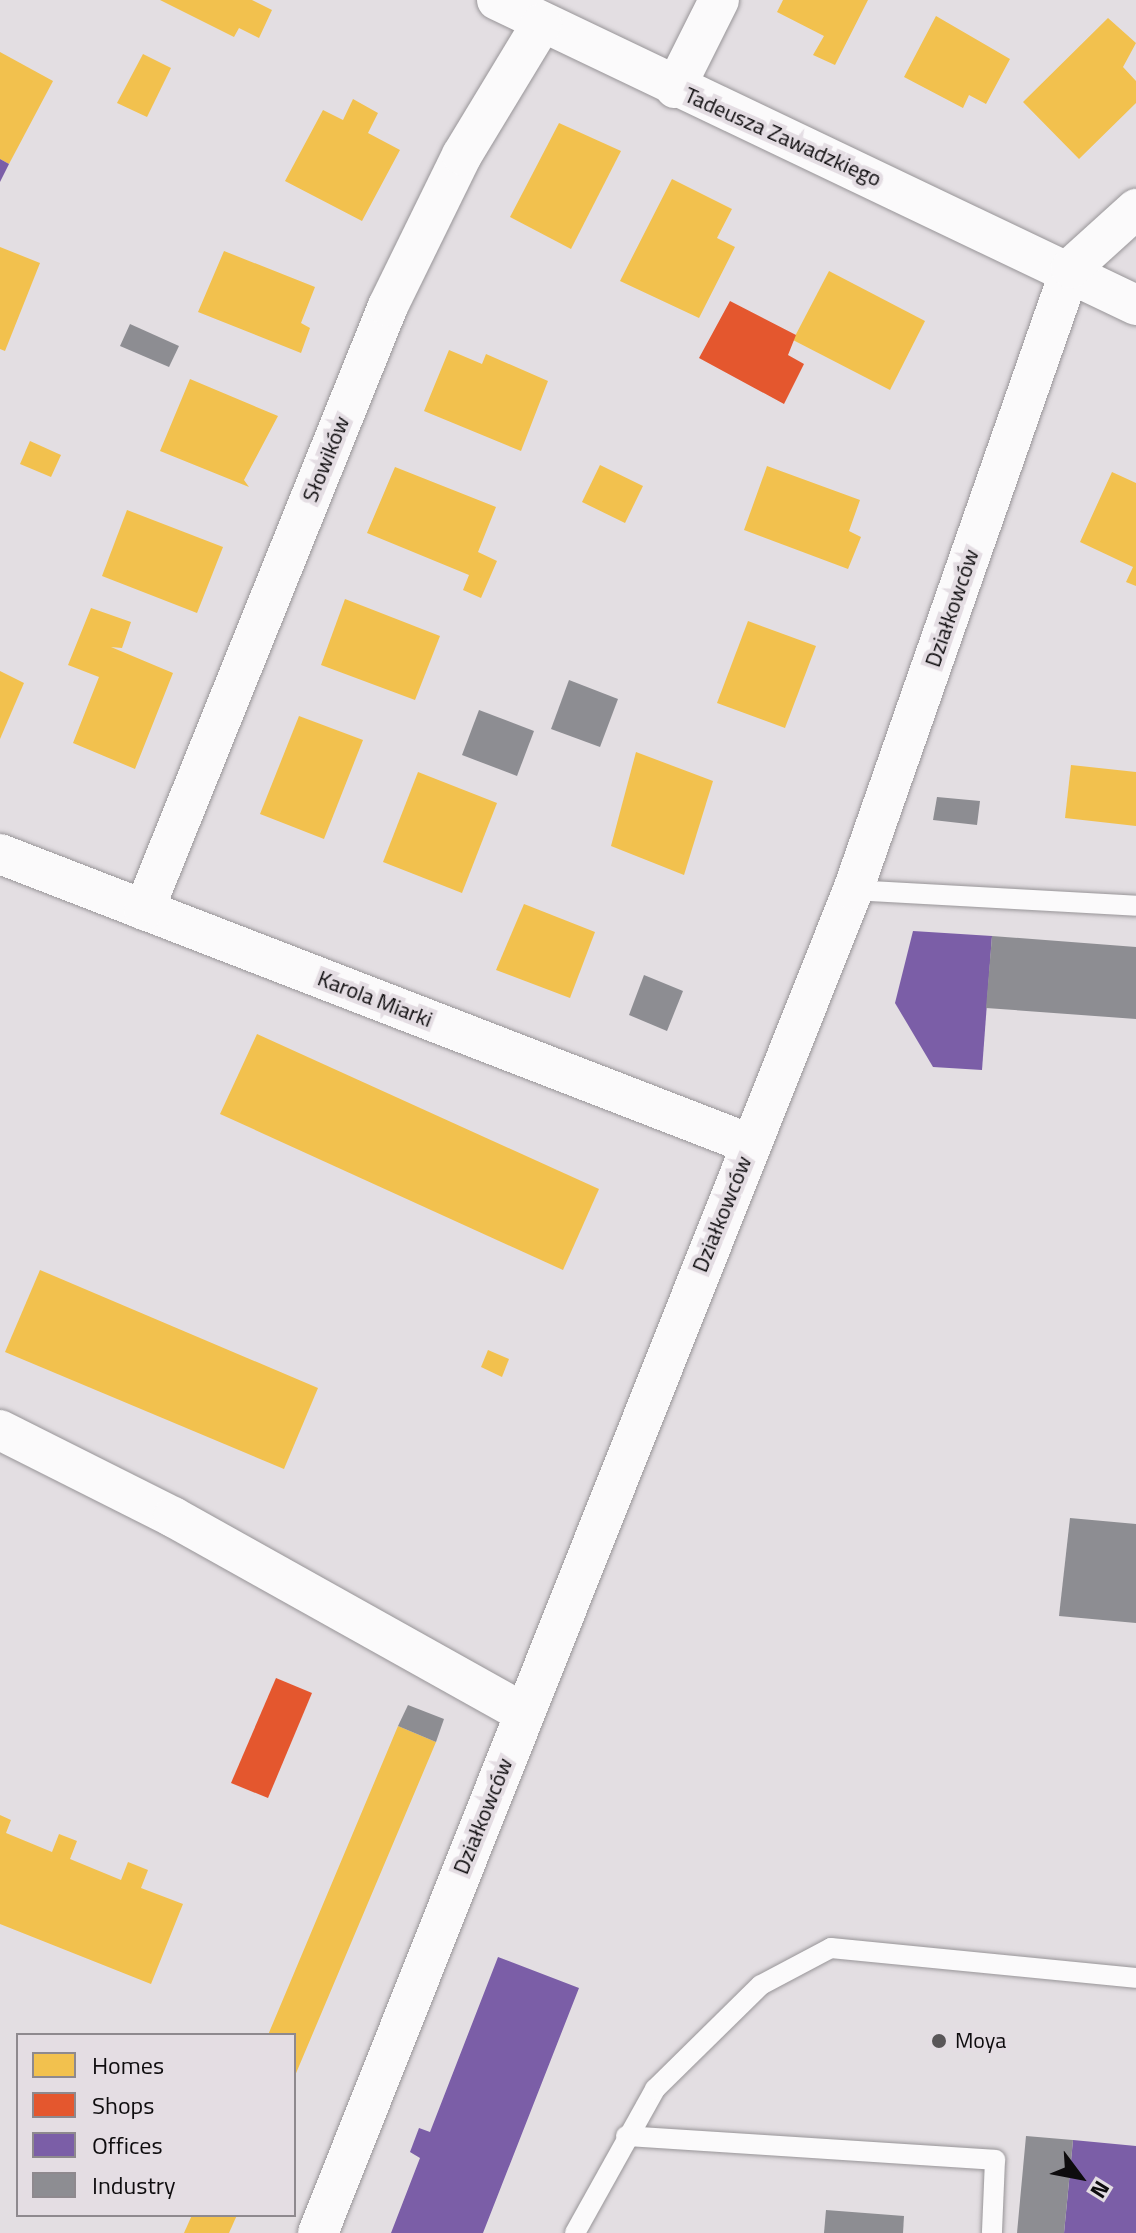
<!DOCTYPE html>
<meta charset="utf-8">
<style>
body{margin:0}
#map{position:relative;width:1136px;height:2233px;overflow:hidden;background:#e3dee2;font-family:"Titillium Web",sans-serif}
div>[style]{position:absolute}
.homes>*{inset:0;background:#f2c14e}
.shops>*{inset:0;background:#e4572e}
.offices>*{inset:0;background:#7b5ea7}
.industry>*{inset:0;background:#8d8d92}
.roads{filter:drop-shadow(0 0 2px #989598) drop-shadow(0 0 2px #989598)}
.lane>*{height:20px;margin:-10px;padding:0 10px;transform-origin:10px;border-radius:10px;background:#fbfafb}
.street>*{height:40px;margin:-20px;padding:0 20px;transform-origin:20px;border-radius:20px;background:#fbfafb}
.dots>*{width:22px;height:22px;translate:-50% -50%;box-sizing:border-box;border:4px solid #e4dde3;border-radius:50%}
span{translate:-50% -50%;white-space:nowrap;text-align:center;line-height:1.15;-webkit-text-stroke:8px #e4dde3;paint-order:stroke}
.street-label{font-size:22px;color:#0e0c0e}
.poi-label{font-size:22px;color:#0e0c0e}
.left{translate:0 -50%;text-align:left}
.legend{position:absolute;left:16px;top:2033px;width:280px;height:184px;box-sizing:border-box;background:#e4dde3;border:2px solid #8e898e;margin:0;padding:10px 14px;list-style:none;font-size:24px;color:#0e0c0e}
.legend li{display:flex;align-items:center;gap:16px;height:40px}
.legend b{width:40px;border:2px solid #8e898e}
.north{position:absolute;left:1040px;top:2137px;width:80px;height:80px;-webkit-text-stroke:6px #e4dde3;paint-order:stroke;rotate:122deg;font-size:22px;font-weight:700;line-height:32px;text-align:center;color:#0e0c0e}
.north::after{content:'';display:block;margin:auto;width:28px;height:36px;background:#0e0c0e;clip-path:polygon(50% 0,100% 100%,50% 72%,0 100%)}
</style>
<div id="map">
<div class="homes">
<i style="clip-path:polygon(160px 0,252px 0,272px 10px,259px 38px,239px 28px,234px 37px)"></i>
<i style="clip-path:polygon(783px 0,868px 0,835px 65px,813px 55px,824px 36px,777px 12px)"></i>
<i style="clip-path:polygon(936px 16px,1010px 59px,986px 104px,969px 95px,963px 108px,904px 77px)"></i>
<i style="clip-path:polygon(1108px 18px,1136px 43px,1123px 67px,1136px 81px,1136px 103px,1079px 159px,1023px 102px)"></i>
<i style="clip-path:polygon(0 52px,53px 81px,9px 164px,0 159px)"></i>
<i style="clip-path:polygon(143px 54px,171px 68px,147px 117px,117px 103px)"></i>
<i style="clip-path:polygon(353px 99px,378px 113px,368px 133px,400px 150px,362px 221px,285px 181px,323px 110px,343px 120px)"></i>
<i style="clip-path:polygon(559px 123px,621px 151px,571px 249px,510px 217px)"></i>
<i style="clip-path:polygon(672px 179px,732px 209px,717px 238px,735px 247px,699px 318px,620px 281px)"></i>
<i style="clip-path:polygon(0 247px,40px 263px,5px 351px,0 349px)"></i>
<i style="clip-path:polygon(224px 251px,315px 287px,301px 323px,310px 328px,301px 353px,198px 312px)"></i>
<i style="clip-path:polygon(829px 271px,925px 321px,890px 390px,793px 340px)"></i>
<i style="clip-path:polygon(449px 350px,482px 364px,486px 354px,548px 381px,521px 451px,424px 411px)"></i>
<i style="clip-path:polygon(190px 379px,278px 416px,244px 480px,249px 487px,160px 451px)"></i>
<i style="clip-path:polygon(30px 441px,61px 455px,51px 477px,20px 464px)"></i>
<i style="clip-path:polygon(600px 465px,643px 486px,625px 523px,582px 502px)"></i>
<i style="clip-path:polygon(767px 466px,860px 500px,849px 531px,861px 537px,848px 569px,744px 530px)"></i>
<i style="clip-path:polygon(395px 467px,496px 507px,478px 552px,497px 561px,481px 598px,463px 590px,469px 575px,367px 533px)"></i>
<i style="clip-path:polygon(1112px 472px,1136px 483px,1136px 586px,1126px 582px,1133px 567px,1080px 542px)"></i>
<i style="clip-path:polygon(127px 510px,223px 547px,197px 613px,102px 576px)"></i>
<i style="clip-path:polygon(345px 599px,440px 636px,415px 700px,321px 665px)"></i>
<i style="clip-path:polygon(91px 608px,131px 622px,122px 648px,111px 647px,173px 673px,135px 769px,73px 743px,99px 677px,68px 665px)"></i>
<i style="clip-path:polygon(748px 621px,816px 646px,785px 728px,717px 703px)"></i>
<i style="clip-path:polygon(0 671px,24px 683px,0 739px)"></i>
<i style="clip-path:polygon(299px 716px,363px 740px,324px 839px,260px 814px)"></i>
<i style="clip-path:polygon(636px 752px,713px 781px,684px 875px,611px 846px)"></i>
<i style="clip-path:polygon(1071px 765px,1136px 772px,1136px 826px,1065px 818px)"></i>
<i style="clip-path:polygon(418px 772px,497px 803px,462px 893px,383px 862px)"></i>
<i style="clip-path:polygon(524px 904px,595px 932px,570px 998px,496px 970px)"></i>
<i style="clip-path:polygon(257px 1034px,599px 1189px,563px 1270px,220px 1114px)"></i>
<i style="clip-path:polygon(40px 1270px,318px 1388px,284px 1469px,5px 1352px)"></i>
<i style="clip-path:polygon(488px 1350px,509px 1359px,502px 1377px,481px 1367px)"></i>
<i style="clip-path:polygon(398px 1726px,436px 1742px,294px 2078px,294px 2035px,268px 2035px)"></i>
<i style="clip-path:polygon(0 1815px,11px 1820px,6px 1833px,52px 1852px,59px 1834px,77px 1841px,70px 1859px,121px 1880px,128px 1862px,148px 1870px,141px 1888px,183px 1904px,151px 1984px,0 1924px)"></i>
<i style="clip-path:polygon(192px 2215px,237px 2215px,229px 2233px,184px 2233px)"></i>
</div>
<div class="shops">
<i style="clip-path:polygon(730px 301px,796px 335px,788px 355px,804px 364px,784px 404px,699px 358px)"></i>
<i style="clip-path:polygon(276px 1678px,312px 1693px,268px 1798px,231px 1783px)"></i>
</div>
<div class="offices">
<i style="clip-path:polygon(0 159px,9px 164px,0 182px)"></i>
<i style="clip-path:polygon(913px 931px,992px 936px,982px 1070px,933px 1067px,895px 1003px)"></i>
<i style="clip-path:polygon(498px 1957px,579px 1988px,483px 2233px,391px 2233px,420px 2158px,410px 2152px,419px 2128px,430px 2132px)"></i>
<i style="clip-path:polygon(1073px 2140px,1136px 2146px,1136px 2233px,1064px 2233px)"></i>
</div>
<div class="industry">
<i style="clip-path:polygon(130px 324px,179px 346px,169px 367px,120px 346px)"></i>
<i style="clip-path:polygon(569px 680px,618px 699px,600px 747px,551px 729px)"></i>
<i style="clip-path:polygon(479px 710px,534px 731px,517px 776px,462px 755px)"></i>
<i style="clip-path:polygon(937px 797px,980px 801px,977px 825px,933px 820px)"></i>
<i style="clip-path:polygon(992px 936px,1136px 947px,1136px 1019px,986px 1008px)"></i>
<i style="clip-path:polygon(644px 975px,683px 991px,667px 1031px,629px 1015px)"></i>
<i style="clip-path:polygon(1070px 1518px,1136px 1524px,1136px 1623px,1059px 1616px)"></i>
<i style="clip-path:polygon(408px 1705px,444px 1719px,436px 1742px,398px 1726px)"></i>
<i style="clip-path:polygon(1026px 2136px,1073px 2140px,1064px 2233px,1017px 2233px)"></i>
<i style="clip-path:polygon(826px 2210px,904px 2216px,903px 2233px,824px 2233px)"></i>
</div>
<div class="roads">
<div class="lane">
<i style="left:853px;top:890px;width:283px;rotate:3.2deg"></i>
<i style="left:626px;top:2136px;width:370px;rotate:3.7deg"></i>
<i style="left:995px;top:2160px;width:73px;rotate:92.4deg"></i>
<i style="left:575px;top:2233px;width:165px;rotate:-60.9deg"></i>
<i style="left:655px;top:2089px;width:148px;rotate:-44.5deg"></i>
<i style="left:761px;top:1985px;width:79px;rotate:-27.9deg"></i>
<i style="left:831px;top:1948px;width:306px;rotate:5.6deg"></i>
</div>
<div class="street">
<i style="left:497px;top:0;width:708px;rotate:25.52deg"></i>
<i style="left:675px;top:88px;width:98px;rotate:-63.4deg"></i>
<i style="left:0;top:854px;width:804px;rotate:21.14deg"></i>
<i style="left:144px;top:910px;width:651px;rotate:-68deg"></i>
<i style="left:388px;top:306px;width:168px;rotate:-63.9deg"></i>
<i style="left:462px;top:155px;width:154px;rotate:-58.8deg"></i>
<i style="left:0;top:1430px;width:194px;rotate:26.7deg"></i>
<i style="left:173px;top:1517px;width:402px;rotate:29.2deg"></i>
<i style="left:318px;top:2233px;width:1446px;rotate:-68.28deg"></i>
<i style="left:853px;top:890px;width:659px;rotate:-70.69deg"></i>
<i style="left:1071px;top:268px;width:88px;rotate:-42.2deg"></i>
</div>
</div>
<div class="dots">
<i style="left:939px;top:2041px;background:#595658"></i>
</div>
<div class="street-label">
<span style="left:783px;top:137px;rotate:24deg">Tadeusza Zawadzkiego</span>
<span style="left:326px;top:459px;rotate:-68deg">Słowików</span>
<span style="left:952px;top:608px;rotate:-71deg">Działkowców</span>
<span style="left:375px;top:999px;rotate:21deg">Karola Miarki</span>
<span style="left:722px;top:1214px;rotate:-68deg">Działkowców</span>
<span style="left:483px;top:1816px;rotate:-68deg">Działkowców</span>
</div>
<div class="poi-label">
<span class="left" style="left:955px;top:2041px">Moya</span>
</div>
<ul class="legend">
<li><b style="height:22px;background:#f2c14e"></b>Homes</li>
<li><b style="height:22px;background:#e4572e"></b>Shops</li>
<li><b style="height:22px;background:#7b5ea7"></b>Offices</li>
<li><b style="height:22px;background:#8d8d92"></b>Industry</li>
</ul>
<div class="north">N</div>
</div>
